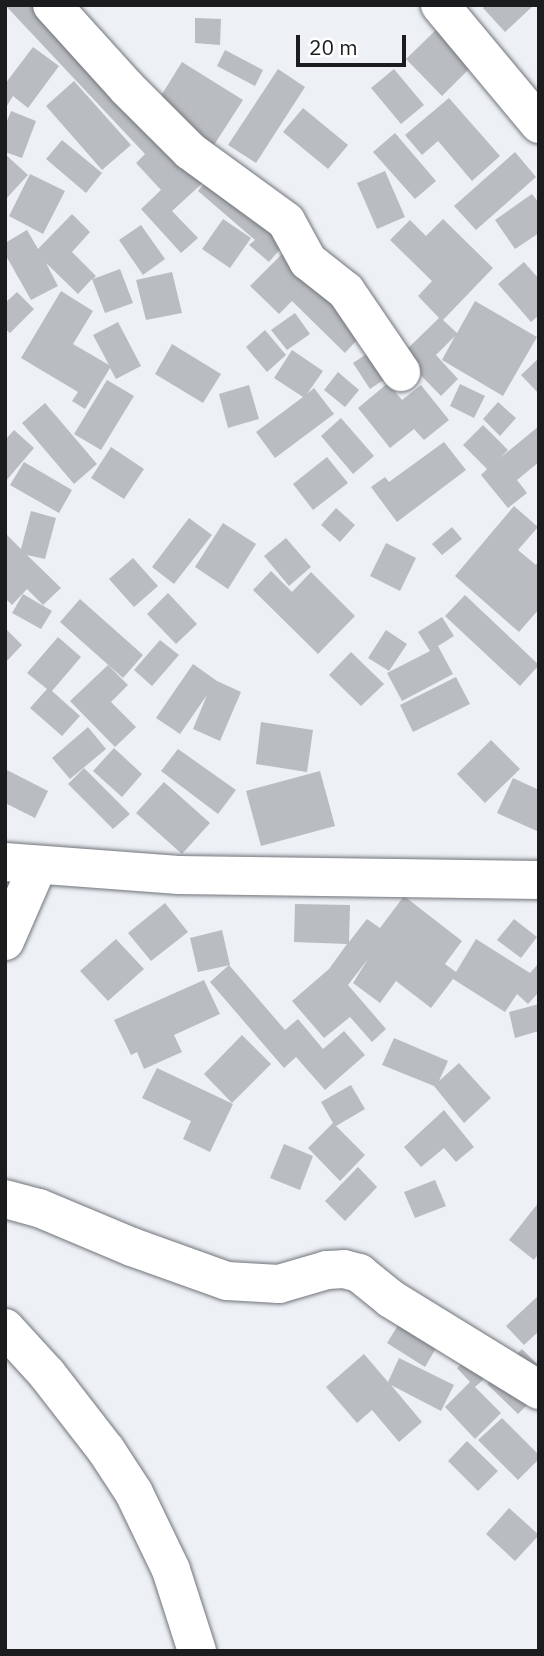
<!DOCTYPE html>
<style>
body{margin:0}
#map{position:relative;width:544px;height:1656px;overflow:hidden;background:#edf1f6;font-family:"IBM Plex Sans",sans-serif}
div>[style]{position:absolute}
.building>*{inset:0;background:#b9bcc1}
.roads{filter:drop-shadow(0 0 2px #717479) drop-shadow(0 0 2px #717479)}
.street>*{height:38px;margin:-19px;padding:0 19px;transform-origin:19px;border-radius:19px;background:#fff}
.secondary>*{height:38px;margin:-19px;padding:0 19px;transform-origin:19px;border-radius:19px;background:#fff}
span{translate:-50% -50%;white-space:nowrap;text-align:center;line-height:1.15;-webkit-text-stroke:6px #fff;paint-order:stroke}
.frame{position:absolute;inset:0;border:7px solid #1b1c1e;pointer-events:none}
.scale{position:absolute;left:296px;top:35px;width:110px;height:32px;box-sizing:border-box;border:4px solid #1b1c1e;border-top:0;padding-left:9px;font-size:21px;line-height:24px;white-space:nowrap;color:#1b1c1e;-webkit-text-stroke:5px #fff;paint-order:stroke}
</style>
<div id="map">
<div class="building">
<i style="clip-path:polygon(5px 5px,41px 5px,206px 180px,172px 211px,198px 238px,181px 253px,141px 209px,161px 190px,136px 163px,145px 154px)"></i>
<i style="clip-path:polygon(486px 5px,534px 5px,505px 32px,483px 8px)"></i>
<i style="clip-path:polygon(195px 18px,221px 19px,220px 45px,195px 43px)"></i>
<i style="clip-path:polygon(440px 26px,475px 63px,442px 96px,406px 59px)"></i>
<i style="clip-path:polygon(33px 47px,59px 66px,28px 108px,13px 96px,5px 109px,5px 84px)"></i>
<i style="clip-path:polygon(225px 50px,263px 70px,255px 86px,217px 66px)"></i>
<i style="clip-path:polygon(182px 62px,243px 100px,214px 145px,154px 107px)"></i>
<i style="clip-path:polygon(278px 69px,305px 87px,256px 163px,228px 145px)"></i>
<i style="clip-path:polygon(394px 69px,424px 105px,401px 124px,371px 88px)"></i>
<i style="clip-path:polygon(74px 81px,131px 145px,102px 170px,46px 106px)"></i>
<i style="clip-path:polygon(449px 98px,500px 156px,472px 181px,438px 141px,422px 155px,405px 135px)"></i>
<i style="clip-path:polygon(303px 108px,348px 145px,328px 169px,283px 132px)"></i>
<i style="clip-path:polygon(11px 111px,36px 121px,22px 158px,5px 152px,5px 126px)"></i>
<i style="clip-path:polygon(395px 133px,436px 181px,415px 199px,373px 152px)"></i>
<i style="clip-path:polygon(62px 140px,102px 173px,86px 193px,46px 159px)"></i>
<i style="clip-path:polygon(515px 152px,536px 177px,476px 230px,454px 206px)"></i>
<i style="clip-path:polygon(5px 154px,28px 175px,5px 200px)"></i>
<i style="clip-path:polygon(216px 169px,293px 234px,269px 262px,249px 245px,255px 240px,198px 191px)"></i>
<i style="clip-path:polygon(385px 171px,405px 217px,377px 229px,357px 183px)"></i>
<i style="clip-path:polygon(30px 174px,65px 191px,43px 234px,9px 216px)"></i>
<i style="clip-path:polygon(532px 194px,539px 203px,539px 233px,515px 249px,495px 220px)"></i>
<i style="clip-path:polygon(72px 214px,90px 232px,72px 252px,96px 276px,93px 279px,120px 269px,133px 303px,105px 313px,92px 279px,78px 294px,46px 263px,58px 286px,31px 300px,5px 254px,5px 243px,27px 230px,38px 249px)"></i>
<i style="clip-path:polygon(223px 219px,251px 238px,230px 268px,202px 249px)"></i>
<i style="clip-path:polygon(443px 219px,493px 268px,443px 320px,457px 333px,475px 301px,537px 337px,503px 396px,442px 360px,455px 336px,436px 355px,458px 379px,441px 396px,401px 355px,439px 318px,418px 296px,432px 281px,390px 240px,410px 220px,426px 236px)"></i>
<i style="clip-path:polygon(141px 225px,165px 259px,143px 275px,119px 240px)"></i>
<i style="clip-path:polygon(287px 249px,368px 328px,345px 353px,292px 301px,279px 314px,250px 286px)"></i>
<i style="clip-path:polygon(524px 262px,539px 279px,539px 315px,531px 322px,498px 284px)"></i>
<i style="clip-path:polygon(172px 272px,182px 313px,146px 320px,136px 280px)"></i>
<i style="clip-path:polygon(61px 291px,93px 311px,73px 344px,109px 365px,93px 335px,118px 322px,141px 366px,116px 379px,110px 368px,85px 409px,72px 401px,78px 392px,21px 358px)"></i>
<i style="clip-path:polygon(17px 292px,34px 309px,10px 333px,5px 329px,5px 303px)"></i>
<i style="clip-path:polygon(295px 313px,310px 334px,287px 350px,271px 330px)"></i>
<i style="clip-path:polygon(265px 330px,286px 355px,267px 372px,246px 347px)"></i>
<i style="clip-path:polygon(172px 344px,221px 374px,203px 403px,155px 374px)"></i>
<i style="clip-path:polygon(377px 347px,394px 373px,370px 389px,353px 363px)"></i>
<i style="clip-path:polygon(292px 350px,323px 371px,307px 394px,314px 388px,334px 414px,275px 458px,256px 432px,303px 397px,274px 378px)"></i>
<i style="clip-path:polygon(539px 358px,539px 394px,521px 375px)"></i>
<i style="clip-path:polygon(338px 372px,359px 390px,345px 407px,324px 390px)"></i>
<i style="clip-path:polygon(107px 380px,134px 396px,101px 450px,74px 434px)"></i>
<i style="clip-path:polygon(388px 383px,402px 400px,421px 385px,449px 420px,424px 440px,414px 429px,390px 448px,358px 408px)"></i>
<i style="clip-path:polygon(460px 384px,485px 396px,474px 418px,450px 406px)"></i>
<i style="clip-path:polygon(249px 385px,259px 419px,228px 428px,219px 394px)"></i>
<i style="clip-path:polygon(498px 402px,516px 418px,500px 436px,483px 419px)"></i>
<i style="clip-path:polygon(45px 403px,97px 464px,74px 484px,22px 423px)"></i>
<i style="clip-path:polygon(341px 418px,374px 456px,353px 474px,321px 436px)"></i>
<i style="clip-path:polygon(483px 425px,508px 450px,500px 458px,539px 426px,539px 462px,517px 480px,527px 493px,508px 508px,481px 475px,487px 469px,463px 445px)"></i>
<i style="clip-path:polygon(14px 430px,34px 448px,5px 482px,5px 440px)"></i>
<i style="clip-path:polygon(444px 442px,466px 470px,397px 522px,371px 487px,385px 477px,389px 482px)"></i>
<i style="clip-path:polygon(111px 447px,144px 469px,124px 499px,91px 478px)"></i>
<i style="clip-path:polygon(327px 457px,348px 483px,313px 510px,293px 484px)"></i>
<i style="clip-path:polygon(24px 462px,72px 490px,59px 513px,10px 485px)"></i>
<i style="clip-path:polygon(514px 506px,538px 527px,518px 550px,536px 565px,539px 561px,539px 609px,519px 632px,455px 576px)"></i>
<i style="clip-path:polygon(336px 508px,355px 525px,340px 542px,321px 525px)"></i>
<i style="clip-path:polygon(31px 511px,56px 518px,45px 559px,27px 555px,61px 588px,43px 605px,27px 589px,12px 605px,5px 598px,5px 533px,21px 549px)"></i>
<i style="clip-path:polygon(189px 518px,212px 535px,174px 584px,152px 567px)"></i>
<i style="clip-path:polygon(223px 523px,256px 544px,228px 589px,195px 567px)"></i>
<i style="clip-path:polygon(452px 527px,462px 539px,442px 555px,432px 544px)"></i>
<i style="clip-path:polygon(286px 538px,311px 567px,289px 586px,264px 556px)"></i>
<i style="clip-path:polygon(386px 543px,416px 558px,400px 591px,370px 576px)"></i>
<i style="clip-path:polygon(133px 558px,158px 586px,134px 607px,109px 579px)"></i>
<i style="clip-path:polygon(271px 571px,292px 592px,311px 572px,355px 616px,318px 654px,253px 590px)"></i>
<i style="clip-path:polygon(168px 593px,197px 624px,176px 644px,147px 614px)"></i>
<i style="clip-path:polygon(23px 594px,52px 611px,41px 629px,12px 613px)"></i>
<i style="clip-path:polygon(465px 595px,539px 665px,520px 686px,445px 616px)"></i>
<i style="clip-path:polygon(80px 599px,143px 655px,123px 678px,60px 622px)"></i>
<i style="clip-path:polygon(442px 617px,454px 636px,438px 646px,453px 674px,402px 701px,387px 673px,430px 651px,418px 632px)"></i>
<i style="clip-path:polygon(5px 628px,22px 645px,5px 663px)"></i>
<i style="clip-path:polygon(386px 630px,407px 644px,389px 671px,368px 658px)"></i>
<i style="clip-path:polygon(58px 637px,81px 657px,52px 691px,80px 716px,62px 736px,30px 708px,47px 689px,27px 673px)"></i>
<i style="clip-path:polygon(160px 640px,179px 655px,152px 686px,134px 670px)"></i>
<i style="clip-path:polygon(351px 652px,384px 684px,361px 706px,329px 675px)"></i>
<i style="clip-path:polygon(193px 664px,217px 681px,241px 692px,220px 741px,193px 729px,207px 695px,180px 734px,156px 718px)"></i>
<i style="clip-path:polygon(108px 665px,128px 685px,111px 702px,136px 727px,115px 747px,70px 701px)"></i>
<i style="clip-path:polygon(456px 677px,470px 704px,413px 732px,400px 705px)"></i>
<i style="clip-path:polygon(261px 722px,313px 730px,307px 772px,256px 764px)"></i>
<i style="clip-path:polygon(88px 727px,106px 749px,70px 779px,52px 758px)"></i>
<i style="clip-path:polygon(491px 740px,520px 769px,485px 803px,457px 774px)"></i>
<i style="clip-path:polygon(114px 748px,142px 774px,122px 797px,93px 771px)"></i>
<i style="clip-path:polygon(178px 749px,236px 790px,218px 814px,161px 771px)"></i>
<i style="clip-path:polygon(84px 768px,130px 814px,113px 829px,68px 784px)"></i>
<i style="clip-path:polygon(5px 769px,48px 791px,35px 818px,5px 803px)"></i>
<i style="clip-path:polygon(320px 771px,335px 826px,261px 846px,246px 791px)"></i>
<i style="clip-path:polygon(513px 778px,539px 790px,539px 832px,497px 813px)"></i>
<i style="clip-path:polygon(164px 782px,210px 823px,182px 854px,136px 813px)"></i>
<i style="clip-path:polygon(404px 896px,462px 941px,445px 964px,456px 972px,476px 939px,530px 973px,539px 963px,539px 992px,528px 1004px,517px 994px,505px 1012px,453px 979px,431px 1008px,396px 981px,380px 1003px,353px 983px,368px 959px,348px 985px,386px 1029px,372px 1042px,350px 1017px,324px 1038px,292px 1001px,329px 969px,347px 944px,294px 942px,295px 904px,350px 905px,349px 942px,367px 919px,380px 928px)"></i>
<i style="clip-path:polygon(165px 903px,188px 932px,151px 961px,128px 933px)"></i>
<i style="clip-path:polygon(514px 919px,537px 937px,521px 958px,497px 940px)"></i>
<i style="clip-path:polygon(222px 930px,230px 965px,198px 972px,190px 938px)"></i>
<i style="clip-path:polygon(116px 939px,144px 969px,108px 1001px,80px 971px)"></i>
<i style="clip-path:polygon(229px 965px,285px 1030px,298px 1019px,323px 1049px,344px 1031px,365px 1055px,325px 1090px,296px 1057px,284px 1068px,210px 982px)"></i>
<i style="clip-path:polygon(204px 980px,220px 1014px,174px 1035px,182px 1052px,144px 1069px,137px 1052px,131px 1055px,114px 1020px)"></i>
<i style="clip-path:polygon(539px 1004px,539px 1031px,515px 1038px,509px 1012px)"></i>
<i style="clip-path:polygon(242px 1035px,271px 1064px,232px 1103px,204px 1074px)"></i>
<i style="clip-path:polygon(394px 1038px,448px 1061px,439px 1081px,459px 1063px,491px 1098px,464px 1123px,434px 1086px,382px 1065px)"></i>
<i style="clip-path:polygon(157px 1068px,233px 1104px,210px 1152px,183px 1139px,191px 1121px,142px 1098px)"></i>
<i style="clip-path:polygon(351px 1085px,365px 1109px,336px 1126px,365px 1155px,340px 1181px,308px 1148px,333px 1123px,321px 1102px)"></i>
<i style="clip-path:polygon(444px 1110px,474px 1147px,456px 1162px,444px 1148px,421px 1167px,404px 1147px)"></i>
<i style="clip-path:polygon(284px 1144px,313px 1156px,300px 1190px,270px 1178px)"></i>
<i style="clip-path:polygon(358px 1167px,377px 1187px,345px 1221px,325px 1201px)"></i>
<i style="clip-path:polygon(435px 1180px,446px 1206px,415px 1218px,404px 1192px)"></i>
<i style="clip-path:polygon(539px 1202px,539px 1253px,534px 1260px,509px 1240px)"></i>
<i style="clip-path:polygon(539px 1295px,539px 1331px,524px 1345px,506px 1326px)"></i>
<i style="clip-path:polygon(402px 1319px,439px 1343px,425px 1367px,387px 1343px)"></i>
<i style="clip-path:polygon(485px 1343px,503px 1362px,475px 1387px,501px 1413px,475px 1439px,445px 1407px,470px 1382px,457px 1368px)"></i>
<i style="clip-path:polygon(522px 1349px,539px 1366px,539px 1393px,518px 1414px,487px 1384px)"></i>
<i style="clip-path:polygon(364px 1354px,388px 1382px,399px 1358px,454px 1385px,441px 1411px,391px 1385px,422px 1422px,399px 1442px,372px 1410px,357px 1423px,326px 1387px)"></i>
<i style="clip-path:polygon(502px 1418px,539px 1455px,539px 1459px,518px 1480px,478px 1440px)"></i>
<i style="clip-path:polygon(467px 1441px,498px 1471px,478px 1491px,448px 1461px)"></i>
<i style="clip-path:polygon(509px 1508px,539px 1535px,515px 1561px,486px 1534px)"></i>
</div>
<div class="roads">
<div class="street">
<i style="left:52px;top:5px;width:112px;rotate:47.9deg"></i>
<i style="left:127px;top:88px;width:89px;rotate:45deg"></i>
<i style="left:190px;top:151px;width:119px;rotate:36.1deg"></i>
<i style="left:286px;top:221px;width:46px;rotate:61.2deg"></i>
<i style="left:308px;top:261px;width:48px;rotate:38.3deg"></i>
<i style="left:346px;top:291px;width:98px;rotate:55.8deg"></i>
<i style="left:440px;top:5px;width:155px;rotate:50.2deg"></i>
<i style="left:5px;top:941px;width:83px;rotate:-66.5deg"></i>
<i style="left:5px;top:1199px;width:35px;rotate:15deg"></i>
<i style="left:39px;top:1208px;width:101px;rotate:22.8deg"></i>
<i style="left:132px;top:1247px;width:101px;rotate:19.7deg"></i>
<i style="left:227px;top:1281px;width:52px;rotate:3.3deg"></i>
<i style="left:279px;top:1284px;width:50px;rotate:-16.3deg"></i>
<i style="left:327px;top:1270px;width:17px;rotate:-3deg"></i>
<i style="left:344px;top:1269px;width:16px;rotate:15deg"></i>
<i style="left:359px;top:1273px;width:41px;rotate:39.1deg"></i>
<i style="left:391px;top:1299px;width:174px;rotate:31.6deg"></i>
<i style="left:5px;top:1328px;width:62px;rotate:47.6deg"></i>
<i style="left:47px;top:1374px;width:96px;rotate:52.2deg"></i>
<i style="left:106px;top:1450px;width:51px;rotate:56.9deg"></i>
<i style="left:134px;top:1493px;width:85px;rotate:64.3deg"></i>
<i style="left:171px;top:1570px;width:85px;rotate:72.2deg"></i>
</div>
<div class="secondary">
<i style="left:5px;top:862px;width:174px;rotate:4.3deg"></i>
<i style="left:179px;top:875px;width:360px;rotate:0.8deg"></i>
</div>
</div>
<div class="frame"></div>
<div class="scale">20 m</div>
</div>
